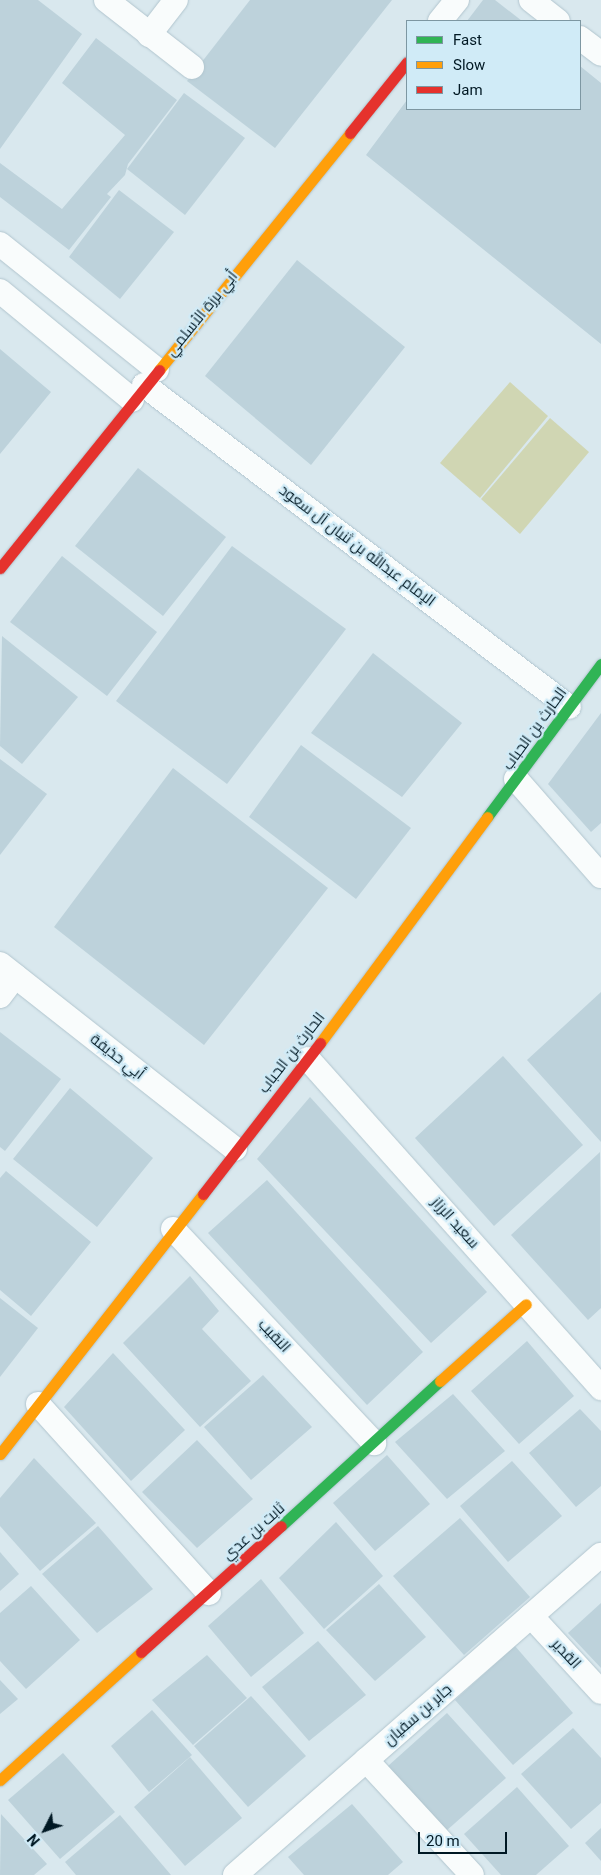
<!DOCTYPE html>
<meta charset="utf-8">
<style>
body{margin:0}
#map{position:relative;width:601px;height:1875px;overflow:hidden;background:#d9e8ee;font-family:Roboto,Cairo,sans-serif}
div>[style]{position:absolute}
.green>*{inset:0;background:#d0d6b3}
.building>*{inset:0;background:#bdd2db}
.roads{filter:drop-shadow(0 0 1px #b1c5ce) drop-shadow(0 0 1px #b1c5ce)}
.street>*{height:24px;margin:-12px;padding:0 12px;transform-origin:12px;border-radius:12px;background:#f9fcfc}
.fast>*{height:11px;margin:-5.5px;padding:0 5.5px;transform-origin:5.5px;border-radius:5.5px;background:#30b455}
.slow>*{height:11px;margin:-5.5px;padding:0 5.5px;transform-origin:5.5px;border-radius:5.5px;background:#ff9f0a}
.jam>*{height:11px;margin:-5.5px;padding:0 5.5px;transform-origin:5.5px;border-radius:5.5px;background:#e5322d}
span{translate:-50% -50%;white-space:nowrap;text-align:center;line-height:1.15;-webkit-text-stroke:4.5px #d0ebf7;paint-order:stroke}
.street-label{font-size:15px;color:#001823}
.legend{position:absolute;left:406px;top:20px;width:175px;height:90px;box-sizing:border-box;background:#d0ebf7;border:1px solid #7d97a2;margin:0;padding:6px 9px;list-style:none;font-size:15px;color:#001823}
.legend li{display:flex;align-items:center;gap:10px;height:25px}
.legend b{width:25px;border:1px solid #7d97a2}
.north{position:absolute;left:20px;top:1805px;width:50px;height:50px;-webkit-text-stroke:4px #d0ebf7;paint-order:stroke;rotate:229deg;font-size:14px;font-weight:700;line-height:20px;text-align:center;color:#001823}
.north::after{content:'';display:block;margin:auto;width:18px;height:22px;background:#001823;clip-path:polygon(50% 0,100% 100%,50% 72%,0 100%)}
.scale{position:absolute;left:418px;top:1832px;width:89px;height:22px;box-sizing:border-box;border:2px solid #001823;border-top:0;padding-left:6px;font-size:15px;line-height:18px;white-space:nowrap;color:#001823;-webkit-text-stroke:4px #d0ebf7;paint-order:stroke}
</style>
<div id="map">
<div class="green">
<i style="clip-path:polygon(510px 382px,548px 416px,480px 498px,440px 463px)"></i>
<i style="clip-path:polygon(550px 418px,589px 452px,520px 534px,481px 499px)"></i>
</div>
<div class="building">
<i style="clip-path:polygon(0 0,38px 0,82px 34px,0 149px)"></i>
<i style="clip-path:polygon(250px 0,392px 0,275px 148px,187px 81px)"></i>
<i style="clip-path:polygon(483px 0,495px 0,522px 21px,467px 21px)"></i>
<i style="clip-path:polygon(96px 38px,177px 100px,128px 164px,125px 175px,107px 194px,111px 197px,69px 250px,0 197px,0 163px,62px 209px,125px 135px,62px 83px)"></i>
<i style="clip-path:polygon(580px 66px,601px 83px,601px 344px,366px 155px,407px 100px,407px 109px,580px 109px)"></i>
<i style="clip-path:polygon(184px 93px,245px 138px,185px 215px,127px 169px)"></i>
<i style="clip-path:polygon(119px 190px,174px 232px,120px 299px,69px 257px)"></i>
<i style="clip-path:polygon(297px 260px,405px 347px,311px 465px,205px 376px)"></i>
<i style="clip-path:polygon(0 349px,51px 392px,0 454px)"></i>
<i style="clip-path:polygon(138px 468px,226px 537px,163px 616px,75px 546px)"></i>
<i style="clip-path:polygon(232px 546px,346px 629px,227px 784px,116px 701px)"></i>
<i style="clip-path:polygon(62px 556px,157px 632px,107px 696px,10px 622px)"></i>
<i style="clip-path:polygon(2px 636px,78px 697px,22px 764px,0 746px)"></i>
<i style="clip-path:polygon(373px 653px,462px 723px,402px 797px,311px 733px)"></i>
<i style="clip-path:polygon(601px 713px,601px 823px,591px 832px,548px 784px)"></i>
<i style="clip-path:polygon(301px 745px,411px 828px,356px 899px,249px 817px)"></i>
<i style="clip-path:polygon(0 759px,47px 794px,0 855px)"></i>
<i style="clip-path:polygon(173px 768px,328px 888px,204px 1045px,54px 927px)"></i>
<i style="clip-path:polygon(601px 992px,601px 1142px,527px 1060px)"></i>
<i style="clip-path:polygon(0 1032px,61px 1079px,5px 1151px,0 1147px)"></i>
<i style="clip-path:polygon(503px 1056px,583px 1145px,494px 1226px,415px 1138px)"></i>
<i style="clip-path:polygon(70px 1088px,153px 1158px,97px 1227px,13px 1159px)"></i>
<i style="clip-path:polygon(310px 1097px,487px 1292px,431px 1343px,257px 1159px)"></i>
<i style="clip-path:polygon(600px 1152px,601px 1308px,588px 1320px,511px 1235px)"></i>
<i style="clip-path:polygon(6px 1171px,91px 1242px,31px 1316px,0 1290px,0 1178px)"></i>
<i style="clip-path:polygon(267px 1180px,423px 1352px,367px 1405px,208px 1233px)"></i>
<i style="clip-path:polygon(190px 1276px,219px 1311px,202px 1329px,251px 1381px,200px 1427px,123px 1343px)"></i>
<i style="clip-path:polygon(0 1298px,38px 1328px,0 1377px)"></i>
<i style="clip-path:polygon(527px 1341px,574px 1396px,519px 1444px,471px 1391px)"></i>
<i style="clip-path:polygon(113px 1353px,185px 1430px,131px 1481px,64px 1407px)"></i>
<i style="clip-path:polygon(263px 1375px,312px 1427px,251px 1480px,204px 1427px)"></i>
<i style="clip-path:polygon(453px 1394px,505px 1451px,447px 1499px,395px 1442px)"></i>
<i style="clip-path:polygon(580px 1409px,601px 1431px,601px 1486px,576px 1507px,529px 1453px)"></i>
<i style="clip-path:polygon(197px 1440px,253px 1499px,197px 1548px,142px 1492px)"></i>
<i style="clip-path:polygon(387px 1455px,430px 1504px,375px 1551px,333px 1503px)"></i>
<i style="clip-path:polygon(34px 1458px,96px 1523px,40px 1571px,0 1526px,0 1498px)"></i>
<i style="clip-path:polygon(512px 1461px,562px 1516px,508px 1562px,460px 1506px)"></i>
<i style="clip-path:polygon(460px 1518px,530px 1597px,464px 1655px,393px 1576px)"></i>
<i style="clip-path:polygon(336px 1522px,383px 1576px,324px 1629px,279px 1578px)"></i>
<i style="clip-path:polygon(98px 1526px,153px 1589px,97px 1633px,42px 1574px)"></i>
<i style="clip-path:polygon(0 1552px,19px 1574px,0 1591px)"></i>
<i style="clip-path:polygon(261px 1579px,304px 1633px,251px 1677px,208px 1626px)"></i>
<i style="clip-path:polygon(379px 1584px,426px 1637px,375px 1681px,326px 1630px)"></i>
<i style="clip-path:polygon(31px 1586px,80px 1640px,26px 1689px,0 1661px,0 1613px)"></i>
<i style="clip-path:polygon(601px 1603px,601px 1668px,568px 1633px)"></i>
<i style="clip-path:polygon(318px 1641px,366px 1695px,309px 1741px,262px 1687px)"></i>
<i style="clip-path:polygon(515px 1646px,573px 1713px,513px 1765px,455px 1700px)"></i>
<i style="clip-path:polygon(207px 1655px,247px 1698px,193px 1745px,152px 1700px)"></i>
<i style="clip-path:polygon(0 1680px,18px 1699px,0 1714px)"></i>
<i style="clip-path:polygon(251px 1696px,306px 1756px,248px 1807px,194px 1746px)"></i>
<i style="clip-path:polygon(152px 1710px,192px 1755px,149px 1792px,111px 1746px)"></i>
<i style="clip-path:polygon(447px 1713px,506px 1778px,446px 1831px,388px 1766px)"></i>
<i style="clip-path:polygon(573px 1728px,601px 1758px,601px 1803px,571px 1829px,521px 1774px)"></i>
<i style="clip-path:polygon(63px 1753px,115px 1812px,60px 1859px,8px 1800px)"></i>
<i style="clip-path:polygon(190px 1757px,242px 1818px,185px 1866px,134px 1807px)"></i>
<i style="clip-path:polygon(517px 1787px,569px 1846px,536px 1875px,501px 1875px,464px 1834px)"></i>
<i style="clip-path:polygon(352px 1804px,403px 1862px,388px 1875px,304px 1875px,288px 1857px)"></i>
<i style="clip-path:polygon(1px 1814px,47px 1864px,34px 1875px,0 1875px)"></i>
<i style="clip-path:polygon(120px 1815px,171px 1875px,76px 1875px,65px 1862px)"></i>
<i style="clip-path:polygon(601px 1828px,601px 1861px,585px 1843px)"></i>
</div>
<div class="roads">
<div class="street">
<i style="left:106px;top:0;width:109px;rotate:37.9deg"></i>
<i style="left:531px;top:0;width:34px;rotate:38deg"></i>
<i style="left:440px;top:21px;width:27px;rotate:-51deg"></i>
<i style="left:149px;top:35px;width:44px;rotate:-52.4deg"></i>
<i style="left:580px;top:38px;width:26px;rotate:37deg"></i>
<i style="left:0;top:244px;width:201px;rotate:38.7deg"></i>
<i style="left:0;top:291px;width:171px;rotate:39.5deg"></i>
<i style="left:144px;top:385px;width:533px;rotate:37.15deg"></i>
<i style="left:516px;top:779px;width:129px;rotate:48.8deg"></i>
<i style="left:0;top:964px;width:299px;rotate:38.2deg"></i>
<i style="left:0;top:996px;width:25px;rotate:-53deg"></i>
<i style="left:308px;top:1059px;width:441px;rotate:48.3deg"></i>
<i style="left:173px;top:1229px;width:294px;rotate:46.8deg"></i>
<i style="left:38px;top:1404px;width:255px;rotate:47.9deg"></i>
<i style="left:531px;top:1616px;width:103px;rotate:47.4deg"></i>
<i style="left:366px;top:1760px;width:156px;rotate:47.3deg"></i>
<i style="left:235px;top:1875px;width:486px;rotate:-41.2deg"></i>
</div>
<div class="fast">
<i style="left:487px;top:817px;width:191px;rotate:-53.3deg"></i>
<i style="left:281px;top:1526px;width:215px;rotate:-42.4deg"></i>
</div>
<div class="slow">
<i style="left:159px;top:370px;width:304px;rotate:-51.1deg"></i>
<i style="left:320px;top:1043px;width:281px;rotate:-53.5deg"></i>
<i style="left:440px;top:1381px;width:115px;rotate:-41.8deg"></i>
<i style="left:0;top:1454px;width:330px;rotate:-52deg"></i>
<i style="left:0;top:1780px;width:190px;rotate:-42.2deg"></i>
</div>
<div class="jam">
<i style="left:350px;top:133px;width:91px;rotate:-51.2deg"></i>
<i style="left:0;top:568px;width:254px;rotate:-51.2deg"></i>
<i style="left:203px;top:1194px;width:191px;rotate:-52.2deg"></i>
<i style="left:141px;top:1652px;width:188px;rotate:-42deg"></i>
</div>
</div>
<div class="street-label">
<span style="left:202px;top:314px;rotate:-51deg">أبي برزة الأسلمي</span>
<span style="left:357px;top:546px;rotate:37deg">الإمام عبدالله بن ثنيان آل سعود</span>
<span style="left:535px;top:729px;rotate:-54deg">الحارث بن الحباب</span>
<span style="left:292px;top:1053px;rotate:-52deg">الحارث بن الحباب</span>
<span style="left:117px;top:1057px;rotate:38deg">أبي حذيفة</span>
<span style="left:455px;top:1223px;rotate:48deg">سعيد الرزاز</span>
<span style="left:274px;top:1336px;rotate:47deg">النقيب</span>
<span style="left:254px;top:1532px;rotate:-42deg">ثابت بن عدي</span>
<span style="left:566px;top:1654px;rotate:47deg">القدير</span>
<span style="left:418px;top:1715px;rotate:-41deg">جابر بن سفيان</span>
</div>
<ul class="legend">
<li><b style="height:6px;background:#30b455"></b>Fast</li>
<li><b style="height:6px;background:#ff9f0a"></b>Slow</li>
<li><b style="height:6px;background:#e5322d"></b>Jam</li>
</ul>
<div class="north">N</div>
<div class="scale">20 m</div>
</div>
